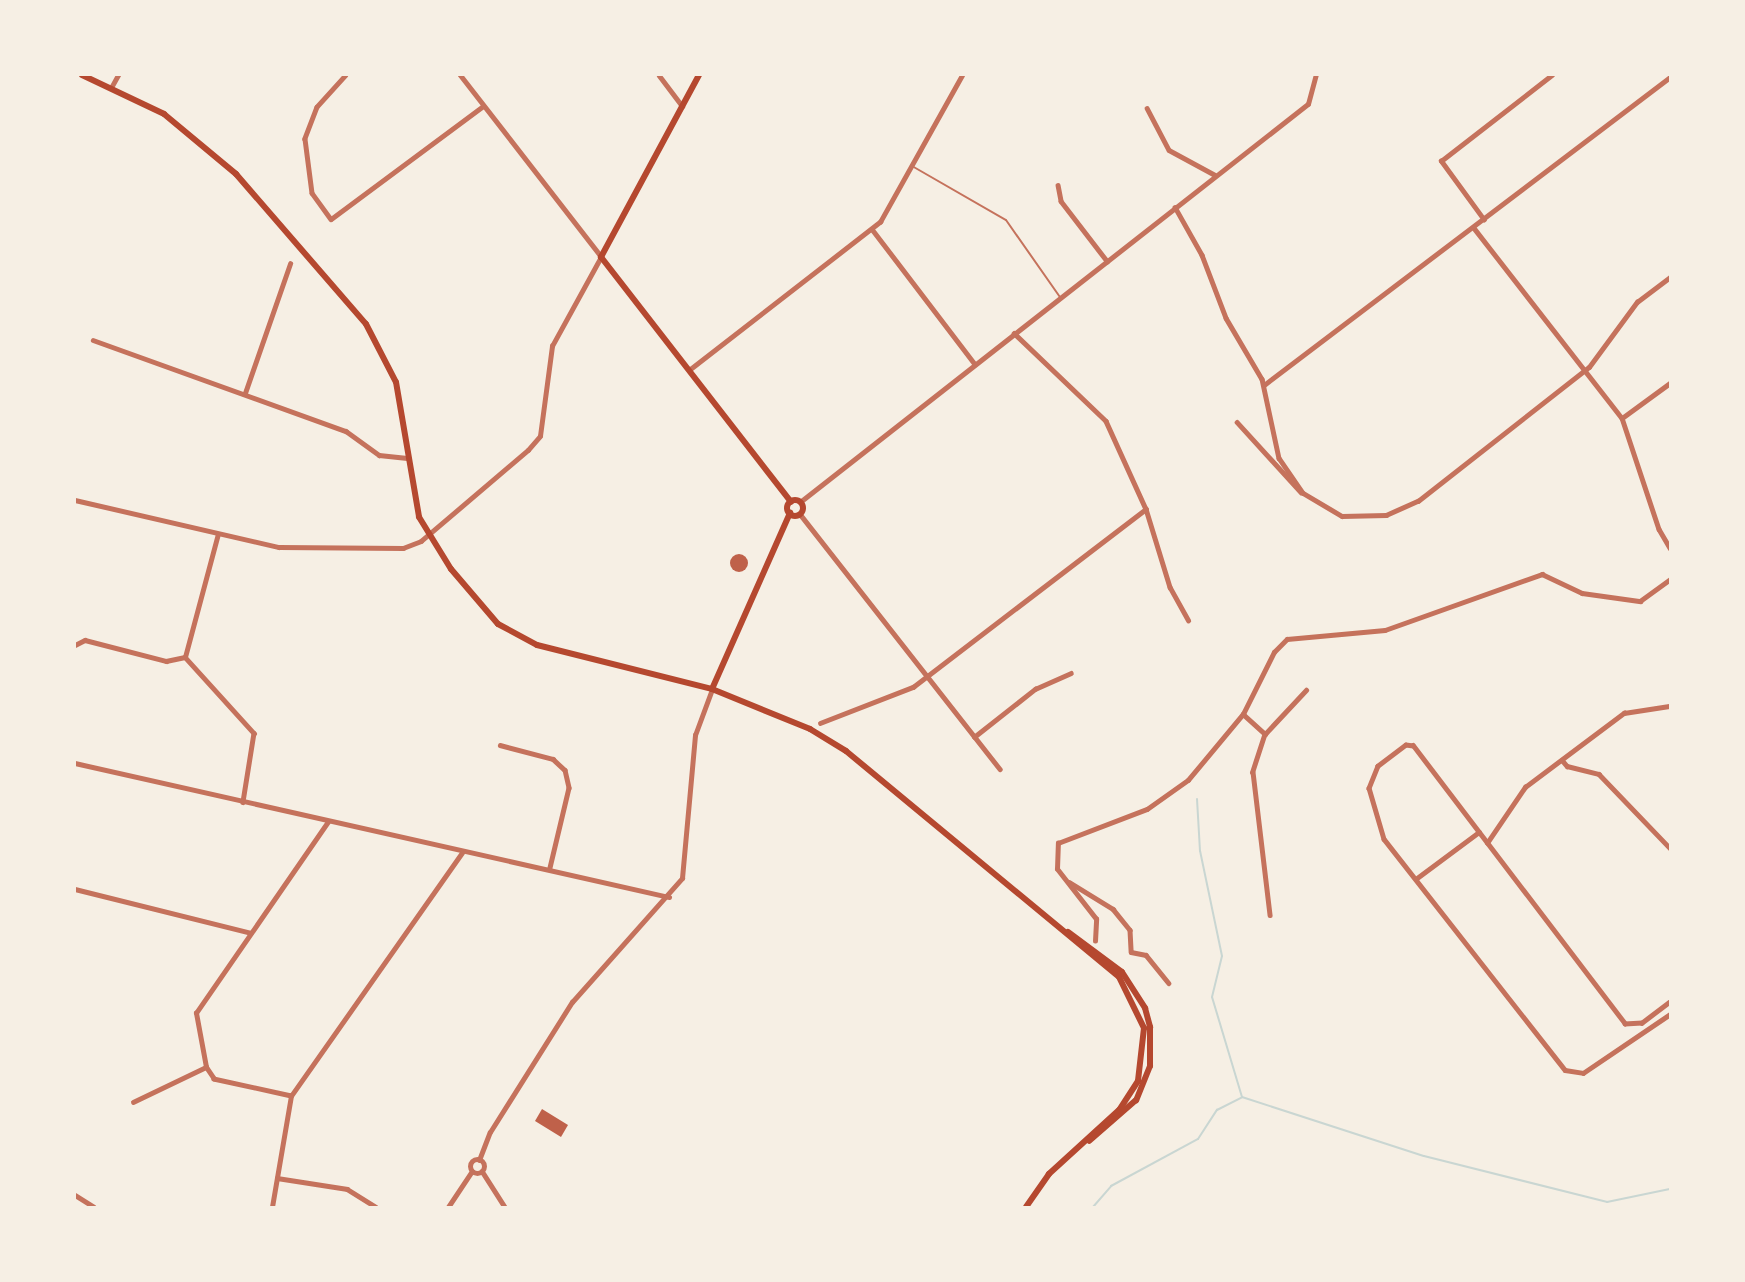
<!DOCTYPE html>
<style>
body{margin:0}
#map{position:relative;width:1745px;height:1282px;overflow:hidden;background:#f6efe4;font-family:"Titillium Web",sans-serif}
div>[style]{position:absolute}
.stream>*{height:2px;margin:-1px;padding:0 1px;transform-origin:1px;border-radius:1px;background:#c9d6d2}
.building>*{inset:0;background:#bf614a}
.round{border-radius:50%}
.service>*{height:2px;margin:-1px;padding:0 1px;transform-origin:1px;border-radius:1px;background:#c5725c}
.minor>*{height:4.5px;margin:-2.25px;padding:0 2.25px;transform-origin:2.25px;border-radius:2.25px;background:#c5725c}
.tertiary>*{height:5px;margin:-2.5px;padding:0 2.5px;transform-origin:2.5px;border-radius:2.5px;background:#c5725c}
.tertiary>.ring{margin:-2.5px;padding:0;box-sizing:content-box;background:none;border:5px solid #c5725c;border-radius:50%}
.secondary>*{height:6px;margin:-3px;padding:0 3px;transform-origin:3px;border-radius:3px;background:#b5482f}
.secondary>.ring{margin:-3px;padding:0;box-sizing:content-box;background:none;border:6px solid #b5482f;border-radius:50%}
span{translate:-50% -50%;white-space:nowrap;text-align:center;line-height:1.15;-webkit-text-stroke:6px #f6efe4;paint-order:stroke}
.frame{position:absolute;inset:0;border:76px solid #f6efe4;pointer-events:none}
</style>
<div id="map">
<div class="stream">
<i style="left:1242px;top:1097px;width:191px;rotate:18deg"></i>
<i style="left:1424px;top:1156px;width:189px;rotate:14.1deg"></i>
<i style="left:1607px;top:1202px;width:64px;rotate:-11.7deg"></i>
<i style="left:1093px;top:1207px;width:28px;rotate:-49deg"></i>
<i style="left:1111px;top:1186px;width:99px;rotate:-28.4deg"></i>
<i style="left:1198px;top:1139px;width:35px;rotate:-57deg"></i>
<i style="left:1217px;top:1110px;width:28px;rotate:-27deg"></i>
<i style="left:1242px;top:1097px;width:104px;rotate:-106.7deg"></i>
<i style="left:1212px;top:997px;width:42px;rotate:-76.3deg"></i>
<i style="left:1222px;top:956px;width:107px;rotate:-101.8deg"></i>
<i style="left:1200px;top:851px;width:52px;rotate:-93.3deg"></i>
</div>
<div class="building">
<i class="round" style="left:730px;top:554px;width:18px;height:18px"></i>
<i style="clip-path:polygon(542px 1109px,568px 1125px,561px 1137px,535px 1121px)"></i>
</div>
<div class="service">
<i style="left:912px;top:166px;width:108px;rotate:29.9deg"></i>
<i style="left:1006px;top:220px;width:94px;rotate:55deg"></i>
</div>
<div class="minor">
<i style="left:346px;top:75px;width:43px;rotate:132.2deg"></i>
<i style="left:317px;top:107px;width:34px;rotate:111deg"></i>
<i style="left:305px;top:139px;width:54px;rotate:82.6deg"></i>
<i style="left:312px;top:193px;width:32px;rotate:54deg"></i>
<i style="left:331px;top:219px;width:189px;rotate:-36.6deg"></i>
<i style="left:659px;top:75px;width:39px;rotate:53deg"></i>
<i style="left:112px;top:86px;width:13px;rotate:-61deg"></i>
<i style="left:1147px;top:108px;width:47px;rotate:62.4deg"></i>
<i style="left:1169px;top:150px;width:52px;rotate:28.5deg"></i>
<i style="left:1058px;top:185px;width:16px;rotate:79deg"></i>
<i style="left:1061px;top:201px;width:76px;rotate:52.5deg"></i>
<i style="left:1175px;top:207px;width:55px;rotate:60.6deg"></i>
<i style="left:1202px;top:255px;width:67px;rotate:69.1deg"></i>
<i style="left:1226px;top:318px;width:71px;rotate:59.5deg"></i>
<i style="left:1262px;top:379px;width:81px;rotate:77.9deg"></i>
<i style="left:1279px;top:458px;width:42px;rotate:55.6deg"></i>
<i style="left:1303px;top:493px;width:45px;rotate:30.5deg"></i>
<i style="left:1342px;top:516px;width:44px;rotate:-1.3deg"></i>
<i style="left:1386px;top:515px;width:35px;rotate:-24deg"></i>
<i style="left:1418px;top:501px;width:217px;rotate:-38.1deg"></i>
<i style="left:1589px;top:367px;width:81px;rotate:-53.6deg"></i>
<i style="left:1637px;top:302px;width:41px;rotate:-37.1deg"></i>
<i style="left:1484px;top:220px;width:73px;rotate:-126.1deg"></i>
<i style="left:1441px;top:161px;width:140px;rotate:-37.8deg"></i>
<i style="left:1474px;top:228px;width:241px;rotate:52.1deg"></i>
<i style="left:1622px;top:418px;width:117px;rotate:71.6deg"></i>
<i style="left:1659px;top:529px;width:22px;rotate:60deg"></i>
<i style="left:872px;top:229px;width:170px;rotate:52.7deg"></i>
<i style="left:1014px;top:333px;width:127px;rotate:43.7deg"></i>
<i style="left:1106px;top:421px;width:97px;rotate:65.6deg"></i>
<i style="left:1146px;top:509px;width:82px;rotate:72.9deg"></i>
<i style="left:1170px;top:587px;width:38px;rotate:61deg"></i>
<i style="left:93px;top:340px;width:269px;rotate:19.8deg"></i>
<i style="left:346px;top:431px;width:41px;rotate:36deg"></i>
<i style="left:379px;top:455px;width:28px;rotate:6deg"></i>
<i style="left:689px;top:370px;width:242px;rotate:-37.8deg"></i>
<i style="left:880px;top:222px;width:168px;rotate:-60.8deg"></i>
<i style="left:1264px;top:385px;width:510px;rotate:-37.18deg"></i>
<i style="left:245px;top:393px;width:137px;rotate:-70.8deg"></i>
<i style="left:1622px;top:418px;width:59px;rotate:-36.1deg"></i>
<i style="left:1237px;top:422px;width:95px;rotate:47.6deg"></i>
<i style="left:75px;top:500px;width:209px;rotate:13deg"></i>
<i style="left:279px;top:547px;width:124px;rotate:0.5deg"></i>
<i style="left:403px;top:548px;width:19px;rotate:-21deg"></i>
<i style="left:421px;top:541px;width:140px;rotate:-40.4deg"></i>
<i style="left:528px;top:450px;width:18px;rotate:-49deg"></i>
<i style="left:540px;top:436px;width:91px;rotate:-82.4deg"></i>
<i style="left:552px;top:346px;width:102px;rotate:-61.2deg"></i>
<i style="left:601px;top:257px;width:230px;rotate:-127.8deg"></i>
<i style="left:800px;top:502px;width:645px;rotate:-38.08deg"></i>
<i style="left:1308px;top:104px;width:30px;rotate:-75deg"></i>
<i style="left:800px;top:514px;width:324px;rotate:51.9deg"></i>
<i style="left:75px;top:645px;width:11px;rotate:-27deg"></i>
<i style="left:85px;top:640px;width:84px;rotate:14.5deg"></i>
<i style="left:166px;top:661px;width:19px;rotate:-12deg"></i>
<i style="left:185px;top:657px;width:127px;rotate:-75deg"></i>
<i style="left:185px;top:657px;width:103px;rotate:47.8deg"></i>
<i style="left:254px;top:733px;width:70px;rotate:99.1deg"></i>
<i style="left:1243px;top:714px;width:30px;rotate:42deg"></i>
<i style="left:1265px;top:734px;width:40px;rotate:108deg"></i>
<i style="left:1253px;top:772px;width:144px;rotate:83.2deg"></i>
<i style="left:820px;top:723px;width:100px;rotate:-21.2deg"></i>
<i style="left:913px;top:687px;width:293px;rotate:-37.4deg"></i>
<i style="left:1265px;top:734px;width:60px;rotate:-47deg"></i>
<i style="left:974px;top:737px;width:78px;rotate:-38.2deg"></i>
<i style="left:1035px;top:689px;width:39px;rotate:-24deg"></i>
<i style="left:500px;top:745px;width:55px;rotate:14.8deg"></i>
<i style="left:553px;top:759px;width:16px;rotate:43deg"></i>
<i style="left:565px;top:770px;width:18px;rotate:77deg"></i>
<i style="left:569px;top:788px;width:82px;rotate:103.4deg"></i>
<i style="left:1562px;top:760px;width:8px;rotate:50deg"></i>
<i style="left:1567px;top:766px;width:33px;rotate:14deg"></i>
<i style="left:1599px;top:774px;width:103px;rotate:46.2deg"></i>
<i style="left:75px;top:763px;width:609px;rotate:12.71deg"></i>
<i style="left:1487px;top:843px;width:68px;rotate:-55.8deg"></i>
<i style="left:1525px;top:787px;width:124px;rotate:-36.8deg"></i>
<i style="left:1624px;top:713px;width:47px;rotate:-8.7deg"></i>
<i style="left:1417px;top:878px;width:77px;rotate:-36.6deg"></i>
<i style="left:1069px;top:882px;width:52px;rotate:31.5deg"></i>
<i style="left:1113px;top:909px;width:27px;rotate:51deg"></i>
<i style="left:1130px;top:930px;width:22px;rotate:87deg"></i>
<i style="left:1131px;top:952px;width:15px;rotate:11deg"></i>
<i style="left:1146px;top:955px;width:36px;rotate:51deg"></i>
<i style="left:75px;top:889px;width:181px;rotate:14deg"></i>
<i style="left:1095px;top:941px;width:22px;rotate:-87deg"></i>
<i style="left:1096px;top:919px;width:63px;rotate:-128deg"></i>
<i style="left:1057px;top:869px;width:26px;rotate:-88deg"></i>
<i style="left:1058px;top:843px;width:95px;rotate:-20.9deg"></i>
<i style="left:1147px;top:809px;width:50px;rotate:-35.3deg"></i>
<i style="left:1188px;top:780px;width:86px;rotate:-50.2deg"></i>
<i style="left:1243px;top:714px;width:69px;rotate:-63.4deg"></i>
<i style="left:1274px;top:652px;width:18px;rotate:-45deg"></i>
<i style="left:1287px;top:639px;width:98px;rotate:-5.2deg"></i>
<i style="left:1385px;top:630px;width:167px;rotate:-19.6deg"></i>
<i style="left:1542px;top:574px;width:44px;rotate:25.4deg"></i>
<i style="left:1582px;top:593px;width:59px;rotate:7.9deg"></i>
<i style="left:1640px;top:601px;width:37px;rotate:-36deg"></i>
<i style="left:1670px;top:1002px;width:35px;rotate:143deg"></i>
<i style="left:1642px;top:1023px;width:17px;rotate:177deg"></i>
<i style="left:1625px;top:1024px;width:350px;rotate:-127.3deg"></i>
<i style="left:1413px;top:746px;width:7px;rotate:-172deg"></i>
<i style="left:1406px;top:745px;width:35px;rotate:143deg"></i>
<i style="left:1378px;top:766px;width:24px;rotate:112deg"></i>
<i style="left:1369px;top:788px;width:53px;rotate:73.6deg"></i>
<i style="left:1384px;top:839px;width:293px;rotate:51.9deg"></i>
<i style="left:1565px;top:1070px;width:18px;rotate:9deg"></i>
<i style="left:1583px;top:1073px;width:105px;rotate:-34.1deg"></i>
<i style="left:291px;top:1096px;width:79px;rotate:-167.6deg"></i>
<i style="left:214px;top:1079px;width:14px;rotate:-124deg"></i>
<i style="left:206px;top:1067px;width:55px;rotate:-100.5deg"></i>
<i style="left:196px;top:1013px;width:232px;rotate:-55.4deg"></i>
<i style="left:133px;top:1102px;width:81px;rotate:-25.6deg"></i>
<i style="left:482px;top:1171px;width:43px;rotate:57.4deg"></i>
<i style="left:277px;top:1178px;width:71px;rotate:8.9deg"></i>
<i style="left:347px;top:1189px;width:34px;rotate:32deg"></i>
<i style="left:75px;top:1195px;width:22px;rotate:32deg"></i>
<i style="left:272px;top:1207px;width:113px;rotate:-80.3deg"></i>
<i style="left:291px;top:1096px;width:297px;rotate:-54.9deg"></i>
</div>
<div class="tertiary">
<i class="ring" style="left:470px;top:1159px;width:9px;height:9px"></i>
<i style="left:479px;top:1160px;width:30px;rotate:-69deg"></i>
<i style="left:490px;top:1132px;width:154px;rotate:-57.8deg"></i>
<i style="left:572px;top:1002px;width:166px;rotate:-48.4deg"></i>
<i style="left:682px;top:878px;width:144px;rotate:-84.8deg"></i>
<i style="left:695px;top:735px;width:49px;rotate:-69.7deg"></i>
<i style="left:448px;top:1207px;width:43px;rotate:-56.3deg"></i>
</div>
<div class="secondary">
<i style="left:82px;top:75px;width:91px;rotate:25.4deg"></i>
<i style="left:164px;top:114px;width:94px;rotate:39.8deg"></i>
<i style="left:236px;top:174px;width:198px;rotate:49.1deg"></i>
<i style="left:366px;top:324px;width:65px;rotate:62.7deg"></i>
<i style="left:396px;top:382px;width:137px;rotate:80.3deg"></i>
<i style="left:419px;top:517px;width:61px;rotate:58.4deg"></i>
<i style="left:451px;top:569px;width:72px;rotate:49.5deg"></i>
<i style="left:498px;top:624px;width:44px;rotate:28.3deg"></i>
<i style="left:537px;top:645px;width:180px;rotate:14.1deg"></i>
<i style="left:712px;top:689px;width:106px;rotate:22.2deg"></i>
<i style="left:810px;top:729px;width:42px;rotate:31.4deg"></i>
<i style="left:846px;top:751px;width:354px;rotate:39.6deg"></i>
<i style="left:1119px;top:977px;width:57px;rotate:63.9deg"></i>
<i style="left:1144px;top:1028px;width:53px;rotate:96.5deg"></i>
<i style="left:1138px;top:1081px;width:35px;rotate:123deg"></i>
<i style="left:1119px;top:1110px;width:95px;rotate:137.6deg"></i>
<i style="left:1049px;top:1174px;width:40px;rotate:124.9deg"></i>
<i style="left:699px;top:75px;width:207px;rotate:118.3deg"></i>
<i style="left:601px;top:257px;width:310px;rotate:52.2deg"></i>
<i class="ring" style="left:787px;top:500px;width:10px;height:10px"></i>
<i style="left:712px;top:689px;width:193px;rotate:-66.1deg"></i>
<i style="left:1068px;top:932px;width:67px;rotate:36.5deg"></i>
<i style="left:1122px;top:972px;width:43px;rotate:57.4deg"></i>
<i style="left:1145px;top:1008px;width:20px;rotate:75deg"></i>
<i style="left:1150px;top:1027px;width:39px;rotate:90deg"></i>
<i style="left:1150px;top:1066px;width:37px;rotate:112deg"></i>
<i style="left:1136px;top:1100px;width:62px;rotate:138.9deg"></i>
</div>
<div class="frame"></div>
</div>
